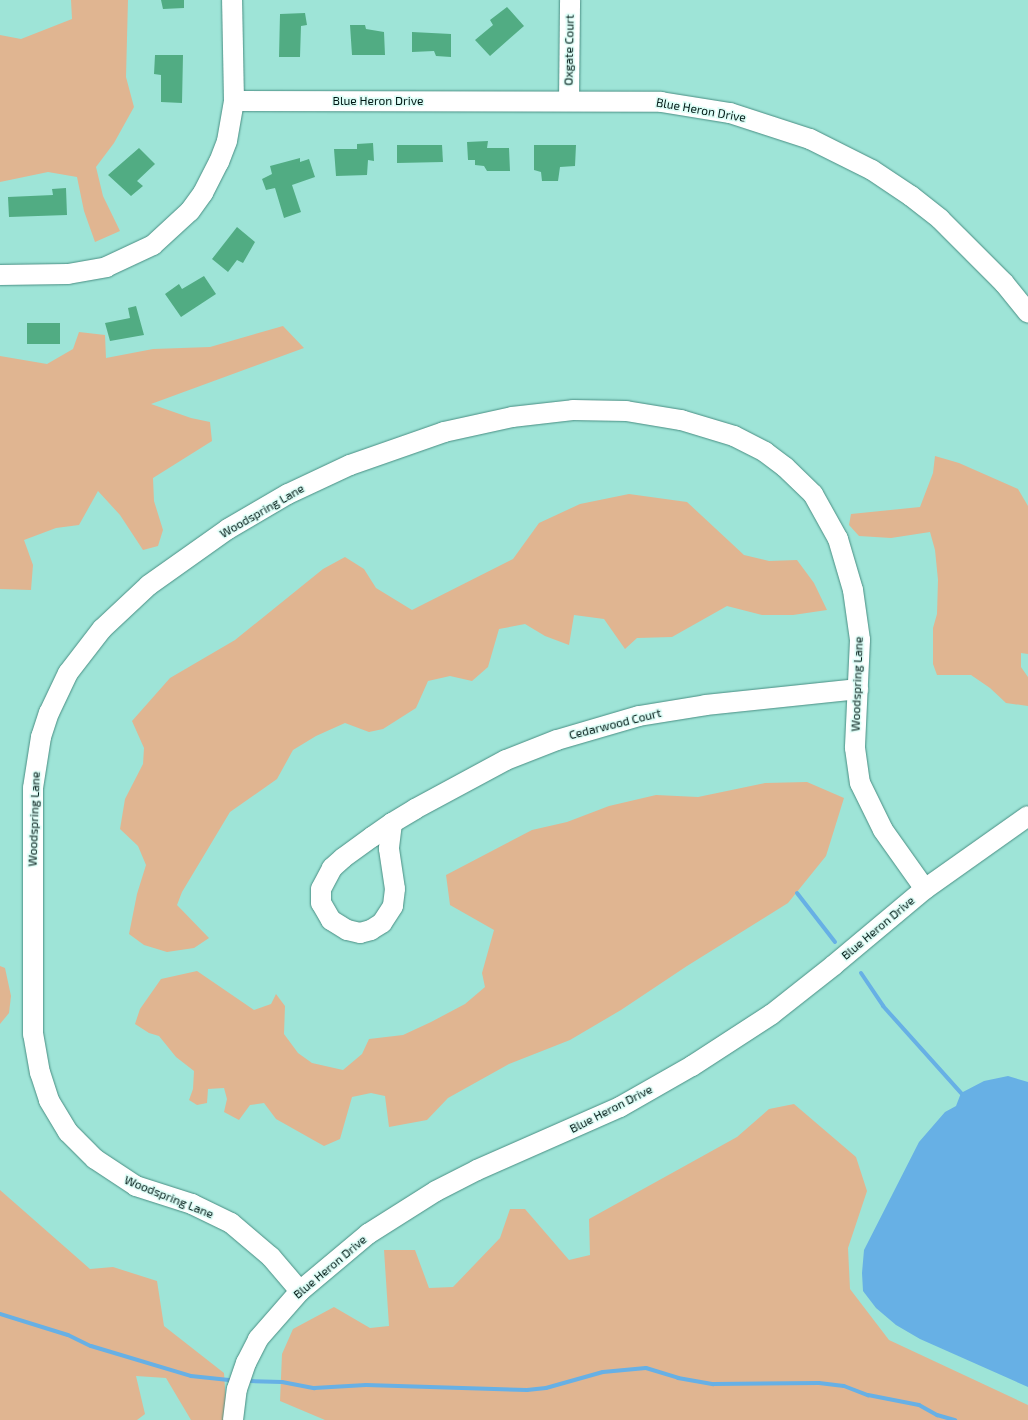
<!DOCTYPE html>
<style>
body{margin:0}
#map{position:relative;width:1028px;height:1420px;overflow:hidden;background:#9ee4d7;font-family:"Exo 2",sans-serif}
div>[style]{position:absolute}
.green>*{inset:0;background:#e0b591}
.water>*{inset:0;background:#67b0e5}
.stream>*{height:4px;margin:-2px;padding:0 2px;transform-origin:2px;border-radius:2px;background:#67b0e5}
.building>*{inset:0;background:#51ac83}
.roads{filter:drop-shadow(0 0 1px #498e83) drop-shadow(0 0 1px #498e83)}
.minor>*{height:20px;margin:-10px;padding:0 10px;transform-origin:10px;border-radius:10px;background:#fff}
span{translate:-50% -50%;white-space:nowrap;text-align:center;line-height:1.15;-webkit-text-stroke:3px #dbfdf6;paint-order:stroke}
.street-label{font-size:12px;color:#001814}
</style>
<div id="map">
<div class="green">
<i style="clip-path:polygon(71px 0,128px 0,126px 77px,134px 107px,114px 143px,96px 167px,103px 196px,120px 231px,95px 242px,84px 211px,77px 177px,48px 172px,0 182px,0 35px,21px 39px,72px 19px)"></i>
<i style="clip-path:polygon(283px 326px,304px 348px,151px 404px,191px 418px,210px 422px,212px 441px,153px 478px,154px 501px,163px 530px,158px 546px,143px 550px,120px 515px,98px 491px,79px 525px,56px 528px,24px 540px,33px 565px,31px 590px,0 589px,0 356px,47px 364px,73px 349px,79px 332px,105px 335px,106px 358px,153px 349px,210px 347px)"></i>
<i style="clip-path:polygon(935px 456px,959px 463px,1018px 489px,1028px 506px,1028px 654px,1021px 653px,1021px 667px,1028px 677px,1028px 706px,1006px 703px,990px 688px,971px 675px,937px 675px,933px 664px,933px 628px,937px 614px,938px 580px,935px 550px,930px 532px,891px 538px,859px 536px,849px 525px,851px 514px,920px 507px,933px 473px)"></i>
<i style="clip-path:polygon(629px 494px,687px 502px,744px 555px,769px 561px,797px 560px,814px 583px,827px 610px,793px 615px,762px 615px,727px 606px,672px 637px,637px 638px,625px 649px,604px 619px,574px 615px,569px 645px,545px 636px,525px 624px,499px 629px,488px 667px,472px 681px,450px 676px,428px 681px,416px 708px,383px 729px,369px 732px,345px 723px,316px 736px,293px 750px,277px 779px,230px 812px,182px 892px,177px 905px,209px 938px,194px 948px,167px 952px,144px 945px,129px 934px,137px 894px,146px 865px,138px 846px,120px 829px,125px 799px,143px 764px,144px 748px,132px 721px,170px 678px,235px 640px,323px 569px,345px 557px,364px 569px,376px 588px,412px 610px,513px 559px,539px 523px,580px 504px)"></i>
<i style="clip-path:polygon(807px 782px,844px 798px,826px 856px,788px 903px,687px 966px,621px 1010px,570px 1040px,509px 1064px,448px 1098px,427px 1120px,389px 1127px,385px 1096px,371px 1093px,352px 1097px,340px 1139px,324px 1146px,276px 1119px,264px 1103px,250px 1105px,239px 1120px,224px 1112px,227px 1099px,224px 1088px,208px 1089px,207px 1103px,197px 1105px,189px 1100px,193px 1089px,194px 1071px,176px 1057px,159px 1036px,149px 1033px,135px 1024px,140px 1009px,161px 979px,197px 971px,254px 1010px,271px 1004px,276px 994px,285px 1006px,284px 1034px,298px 1053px,312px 1063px,343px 1070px,362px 1054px,369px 1039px,403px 1035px,431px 1022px,465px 1004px,485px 987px,482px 973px,494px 930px,450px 905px,446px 875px,532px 830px,567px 822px,609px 806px,656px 795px,698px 797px,765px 783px)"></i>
<i style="clip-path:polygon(0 966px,5px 968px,11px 996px,9px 1013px,0 1024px)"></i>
<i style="clip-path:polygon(794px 1104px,856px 1157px,867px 1191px,848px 1248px,850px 1289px,889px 1340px,1028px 1405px,1028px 1420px,325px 1420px,280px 1401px,282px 1354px,293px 1329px,334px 1307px,370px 1328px,389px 1326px,384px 1250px,415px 1250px,429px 1288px,453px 1287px,500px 1238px,510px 1209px,525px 1209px,569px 1260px,590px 1255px,589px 1219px,737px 1137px,769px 1109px)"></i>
<i style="clip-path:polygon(0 1190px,90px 1269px,113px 1267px,157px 1281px,164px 1326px,224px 1373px,227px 1420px,191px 1420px,166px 1378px,136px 1376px,145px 1414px,137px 1420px,0 1420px)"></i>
</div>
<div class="water">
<i style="clip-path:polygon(1008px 1076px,1028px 1082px,1028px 1387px,920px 1339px,896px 1325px,876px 1308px,863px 1291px,862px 1273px,864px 1250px,919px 1142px,945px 1112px,956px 1106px,961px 1093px,984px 1081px)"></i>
</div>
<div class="stream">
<i style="left:797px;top:893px;width:62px;rotate:52.2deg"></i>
<i style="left:861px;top:973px;width:40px;rotate:56deg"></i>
<i style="left:883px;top:1006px;width:117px;rotate:48.1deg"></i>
<i style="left:0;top:1314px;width:71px;rotate:17.2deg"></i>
<i style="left:68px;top:1335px;width:25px;rotate:26deg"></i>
<i style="left:91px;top:1346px;width:104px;rotate:16.7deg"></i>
<i style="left:191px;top:1376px;width:38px;rotate:6deg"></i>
<i style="left:250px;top:1381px;width:32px;rotate:2deg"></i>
<i style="left:282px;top:1382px;width:33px;rotate:11deg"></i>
<i style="left:314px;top:1388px;width:52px;rotate:-3.3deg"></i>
<i style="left:366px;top:1385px;width:161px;rotate:1.8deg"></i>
<i style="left:527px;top:1390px;width:19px;rotate:-6deg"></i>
<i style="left:546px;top:1388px;width:59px;rotate:-15.7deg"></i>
<i style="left:603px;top:1372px;width:43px;rotate:-5.3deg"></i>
<i style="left:646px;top:1368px;width:34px;rotate:17deg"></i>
<i style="left:678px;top:1378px;width:36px;rotate:10deg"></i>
<i style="left:713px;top:1384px;width:106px;rotate:-0.5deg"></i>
<i style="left:819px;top:1383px;width:25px;rotate:7deg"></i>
<i style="left:844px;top:1386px;width:26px;rotate:21deg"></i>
<i style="left:868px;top:1395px;width:52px;rotate:11.1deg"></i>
<i style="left:919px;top:1405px;width:21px;rotate:29deg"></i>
<i style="left:937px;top:1415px;width:19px;rotate:16deg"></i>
</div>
<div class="building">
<i style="clip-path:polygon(161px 0,184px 0,184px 8px,163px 9px)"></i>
<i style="clip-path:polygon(507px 7px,524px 26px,490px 56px,475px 40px,493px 25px,490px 20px)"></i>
<i style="clip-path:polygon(305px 13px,307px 25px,301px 26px,300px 57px,279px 57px,280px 14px)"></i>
<i style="clip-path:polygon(350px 25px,365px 25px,366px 29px,384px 32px,385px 55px,352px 55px)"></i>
<i style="clip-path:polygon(412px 32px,451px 34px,451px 57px,436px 56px,434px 51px,412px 52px)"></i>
<i style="clip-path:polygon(155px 55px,183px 55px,182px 103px,161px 102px,161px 75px,154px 74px)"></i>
<i style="clip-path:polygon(488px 141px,487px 148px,509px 148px,510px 171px,487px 171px,484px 166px,475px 165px,475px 160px,468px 160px,467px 142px)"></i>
<i style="clip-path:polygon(373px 143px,374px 161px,368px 160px,367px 175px,336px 176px,334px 149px,357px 149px,357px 144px)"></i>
<i style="clip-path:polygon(397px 145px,442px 145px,443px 162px,397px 163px)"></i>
<i style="clip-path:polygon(534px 145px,576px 145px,575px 166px,560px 167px,558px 181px,542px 181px,541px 172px,534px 170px)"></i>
<i style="clip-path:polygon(139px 148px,155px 164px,137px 181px,143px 186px,131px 196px,108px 175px)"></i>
<i style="clip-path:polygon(300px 158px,300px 162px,309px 159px,315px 177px,292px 185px,301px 212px,284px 218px,275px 188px,266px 190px,262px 179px,272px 174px,270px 166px)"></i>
<i style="clip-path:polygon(66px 188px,67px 215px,9px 217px,8px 197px,53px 195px,52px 189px)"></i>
<i style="clip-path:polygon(237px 227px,255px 242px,243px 263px,237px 260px,228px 272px,212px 259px)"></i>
<i style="clip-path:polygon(204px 276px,216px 294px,181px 317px,165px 294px,179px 284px,182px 289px)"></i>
<i style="clip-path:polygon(136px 306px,144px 335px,110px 341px,105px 323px,130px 318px,128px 308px)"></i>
<i style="clip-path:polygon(27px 323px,60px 323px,60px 344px,27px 344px)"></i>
</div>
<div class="roads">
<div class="minor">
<i style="left:234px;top:101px;width:427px;rotate:0.1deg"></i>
<i style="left:661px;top:102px;width:70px;rotate:9.1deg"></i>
<i style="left:730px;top:113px;width:84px;rotate:18deg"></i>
<i style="left:810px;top:139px;width:69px;rotate:26.6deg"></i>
<i style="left:872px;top:170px;width:47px;rotate:33.7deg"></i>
<i style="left:911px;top:196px;width:37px;rotate:38deg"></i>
<i style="left:940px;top:219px;width:91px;rotate:45deg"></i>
<i style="left:1004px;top:283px;width:38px;rotate:51deg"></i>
<i style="left:569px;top:101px;width:101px;rotate:-89.4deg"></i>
<i style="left:0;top:275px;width:68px;rotate:-0.8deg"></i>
<i style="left:68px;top:274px;width:39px;rotate:-10deg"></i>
<i style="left:106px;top:267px;width:52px;rotate:-25.1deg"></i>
<i style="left:153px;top:245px;width:50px;rotate:-42.6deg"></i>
<i style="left:190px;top:211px;width:22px;rotate:-54deg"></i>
<i style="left:203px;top:193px;width:35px;rotate:-63deg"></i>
<i style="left:219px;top:162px;width:22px;rotate:-69deg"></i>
<i style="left:227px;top:141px;width:41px;rotate:-80.1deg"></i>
<i style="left:234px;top:101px;width:101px;rotate:-91.1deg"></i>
<i style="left:392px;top:823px;width:26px;rotate:97deg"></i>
<i style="left:389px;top:849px;width:40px;rotate:81.5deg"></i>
<i style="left:395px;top:889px;width:17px;rotate:97deg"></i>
<i style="left:393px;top:906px;width:20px;rotate:123deg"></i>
<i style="left:382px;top:923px;width:13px;rotate:148deg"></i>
<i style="left:371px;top:930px;width:11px;rotate:165deg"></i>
<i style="left:360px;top:933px;width:13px;rotate:-167deg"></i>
<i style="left:347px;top:930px;width:19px;rotate:-148deg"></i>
<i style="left:331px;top:920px;width:20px;rotate:-120deg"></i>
<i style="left:321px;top:903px;width:14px;rotate:-90deg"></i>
<i style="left:321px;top:889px;width:24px;rotate:-62deg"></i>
<i style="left:332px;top:868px;width:15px;rotate:-42deg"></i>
<i style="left:343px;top:858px;width:36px;rotate:-36deg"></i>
<i style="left:372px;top:837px;width:24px;rotate:-35deg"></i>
<i style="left:392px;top:823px;width:27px;rotate:-31deg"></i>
<i style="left:415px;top:809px;width:103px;rotate:-28.3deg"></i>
<i style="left:506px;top:760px;width:55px;rotate:-21.4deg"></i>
<i style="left:557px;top:740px;width:85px;rotate:-16.3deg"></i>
<i style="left:639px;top:716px;width:68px;rotate:-9.3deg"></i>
<i style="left:706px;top:705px;width:153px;rotate:-6deg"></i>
<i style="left:300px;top:1291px;width:45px;rotate:-130.5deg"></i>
<i style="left:271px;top:1257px;width:52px;rotate:-139.6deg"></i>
<i style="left:231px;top:1223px;width:43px;rotate:-154deg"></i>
<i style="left:192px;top:1204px;width:59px;rotate:-162.2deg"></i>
<i style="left:136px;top:1186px;width:49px;rotate:-146.6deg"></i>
<i style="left:95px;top:1159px;width:38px;rotate:-135deg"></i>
<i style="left:68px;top:1132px;width:37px;rotate:-121deg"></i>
<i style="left:49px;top:1100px;width:28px;rotate:-108deg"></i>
<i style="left:40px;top:1073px;width:40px;rotate:-100deg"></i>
<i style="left:33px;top:1034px;width:246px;rotate:-90deg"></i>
<i style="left:33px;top:788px;width:52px;rotate:-81.1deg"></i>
<i style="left:41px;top:737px;width:25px;rotate:-72deg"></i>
<i style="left:49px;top:713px;width:44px;rotate:-64.6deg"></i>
<i style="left:68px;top:673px;width:56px;rotate:-52.3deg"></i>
<i style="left:102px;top:629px;width:64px;rotate:-43.1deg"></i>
<i style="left:149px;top:585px;width:97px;rotate:-35.3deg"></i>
<i style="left:228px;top:529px;width:69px;rotate:-30.3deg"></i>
<i style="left:288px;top:494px;width:68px;rotate:-25.1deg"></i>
<i style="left:350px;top:465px;width:100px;rotate:-19.3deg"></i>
<i style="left:444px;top:432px;width:70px;rotate:-12.4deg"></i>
<i style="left:512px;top:417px;width:61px;rotate:-6.5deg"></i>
<i style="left:573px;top:410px;width:53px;rotate:1.1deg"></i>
<i style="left:626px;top:411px;width:56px;rotate:9.3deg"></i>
<i style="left:681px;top:420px;width:55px;rotate:16.8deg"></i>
<i style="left:734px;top:436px;width:35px;rotate:27deg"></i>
<i style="left:765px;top:452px;width:25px;rotate:37deg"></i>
<i style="left:785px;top:467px;width:39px;rotate:44deg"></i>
<i style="left:813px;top:494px;width:51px;rotate:60.9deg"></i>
<i style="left:838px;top:539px;width:53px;rotate:73.6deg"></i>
<i style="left:853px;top:590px;width:50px;rotate:82deg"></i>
<i style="left:860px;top:640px;width:108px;rotate:92.7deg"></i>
<i style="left:855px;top:748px;width:35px;rotate:82deg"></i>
<i style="left:860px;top:783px;width:52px;rotate:63.9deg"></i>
<i style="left:883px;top:830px;width:72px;rotate:54.6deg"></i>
<i style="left:233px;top:1420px;width:31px;rotate:-83deg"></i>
<i style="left:237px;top:1389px;width:28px;rotate:-71deg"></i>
<i style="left:246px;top:1363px;width:27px;rotate:-63deg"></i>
<i style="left:258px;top:1339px;width:64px;rotate:-48.8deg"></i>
<i style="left:300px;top:1291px;width:89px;rotate:-40deg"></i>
<i style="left:368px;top:1234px;width:80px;rotate:-32.3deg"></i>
<i style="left:436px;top:1191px;width:46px;rotate:-27.1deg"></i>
<i style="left:477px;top:1170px;width:156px;rotate:-23.8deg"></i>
<i style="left:620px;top:1107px;width:83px;rotate:-29.7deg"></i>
<i style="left:692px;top:1066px;width:95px;rotate:-33deg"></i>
<i style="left:772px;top:1014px;width:79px;rotate:-38.3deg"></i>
<i style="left:834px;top:965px;width:119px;rotate:-39.9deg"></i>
<i style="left:925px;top:889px;width:126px;rotate:-35.3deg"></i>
</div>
</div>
<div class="street-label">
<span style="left:569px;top:50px;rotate:-89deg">Oxgate Court</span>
<span style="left:378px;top:101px">Blue Heron Drive</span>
<span style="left:701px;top:110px;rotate:10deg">Blue Heron Drive</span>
<span style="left:262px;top:511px;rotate:-30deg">Woodspring Lane</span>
<span style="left:857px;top:684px;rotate:-88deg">Woodspring Lane</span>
<span style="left:615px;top:724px;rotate:-14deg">Cedarwood Court</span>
<span style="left:34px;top:819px;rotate:-88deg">Woodspring Lane</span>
<span style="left:878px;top:928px;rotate:-40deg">Blue Heron Drive</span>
<span style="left:611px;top:1109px;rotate:-27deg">Blue Heron Drive</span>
<span style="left:169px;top:1197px;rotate:22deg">Woodspring Lane</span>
<span style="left:330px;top:1267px;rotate:-40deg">Blue Heron Drive</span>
</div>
</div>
